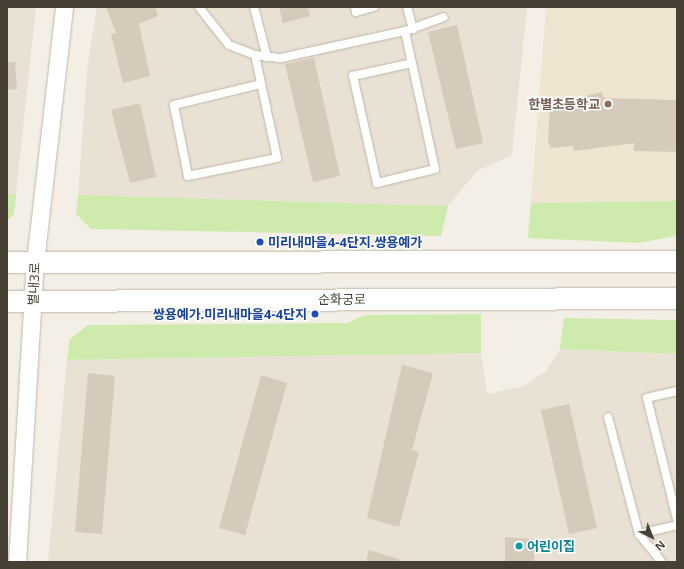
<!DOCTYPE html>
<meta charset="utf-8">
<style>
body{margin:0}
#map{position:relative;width:684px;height:569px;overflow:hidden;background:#f4efe6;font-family:"Noto Sans","Noto Sans KR",sans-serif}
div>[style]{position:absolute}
.residential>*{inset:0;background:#e8e1d4}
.education>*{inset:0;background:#ede5cf}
.green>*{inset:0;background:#cfeaad}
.building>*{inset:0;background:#d6cbbb}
.roads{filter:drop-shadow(0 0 1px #c0b7a8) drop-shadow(0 0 1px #c0b7a8)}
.service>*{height:8px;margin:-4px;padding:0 4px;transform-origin:4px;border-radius:4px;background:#fff}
.minor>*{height:17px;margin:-8.5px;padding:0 8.5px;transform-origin:8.5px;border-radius:8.5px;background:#fff}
.tertiary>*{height:21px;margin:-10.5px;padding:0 10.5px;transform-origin:10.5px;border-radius:10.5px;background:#fff}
.dots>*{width:11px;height:11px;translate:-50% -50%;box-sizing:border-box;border:2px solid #fff;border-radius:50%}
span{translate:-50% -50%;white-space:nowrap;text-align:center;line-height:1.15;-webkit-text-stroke:3px #fff;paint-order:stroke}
.education-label{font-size:13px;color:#785e54;font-weight:700}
.right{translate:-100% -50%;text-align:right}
.transit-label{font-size:13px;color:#164399;font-weight:700}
.left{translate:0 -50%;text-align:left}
.street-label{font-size:13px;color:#474035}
.culture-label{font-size:13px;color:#0d838f;font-weight:700}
.frame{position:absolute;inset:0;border:8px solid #474035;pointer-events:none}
.north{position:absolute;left:632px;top:517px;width:40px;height:40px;-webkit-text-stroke:3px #fff;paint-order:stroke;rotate:137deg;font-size:11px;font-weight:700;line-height:16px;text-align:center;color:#474035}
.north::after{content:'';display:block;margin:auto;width:14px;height:18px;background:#474035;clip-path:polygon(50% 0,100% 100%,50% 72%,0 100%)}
</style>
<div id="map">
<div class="residential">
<i style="clip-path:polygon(7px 7px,36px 7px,16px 194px,7px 194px)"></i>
<i style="clip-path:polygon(97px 7px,527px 7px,512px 155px,477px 171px,448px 206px,78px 195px,87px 70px)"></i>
<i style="clip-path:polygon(560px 349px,677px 354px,677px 562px,48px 562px,67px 360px,481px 353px,487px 394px,524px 386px,545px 372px)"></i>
</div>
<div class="education">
<i style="clip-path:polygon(546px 7px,677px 7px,677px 201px,531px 203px)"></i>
</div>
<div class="green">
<i style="clip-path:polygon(7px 194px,16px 194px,14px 214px,7px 221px)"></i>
<i style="clip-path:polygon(78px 195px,448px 206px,441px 236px,91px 229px,76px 214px)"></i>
<i style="clip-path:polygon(677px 201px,677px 236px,638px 243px,528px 238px,531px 203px)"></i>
<i style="clip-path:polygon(481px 314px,481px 353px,67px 360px,70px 339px,88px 325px,347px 323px,365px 315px)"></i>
<i style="clip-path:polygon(564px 318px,677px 320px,677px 354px,560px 349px)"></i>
</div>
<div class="building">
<i style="clip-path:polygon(106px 7px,155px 7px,158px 16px,139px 24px,150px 76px,123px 83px,111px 34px,116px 33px)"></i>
<i style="clip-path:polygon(279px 7px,308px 7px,310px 16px,283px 23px)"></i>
<i style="clip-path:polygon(457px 25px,483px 143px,456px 149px,428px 32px)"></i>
<i style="clip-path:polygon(314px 58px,340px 176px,313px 182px,285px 64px)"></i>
<i style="clip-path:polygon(7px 62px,15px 62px,17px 89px,7px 90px)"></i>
<i style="clip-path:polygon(602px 92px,604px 98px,677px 100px,677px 152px,634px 151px,634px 143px,574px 151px,573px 146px,551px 148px,548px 142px,550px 105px)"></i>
<i style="clip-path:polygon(140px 103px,156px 177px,130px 183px,111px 110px)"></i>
<i style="clip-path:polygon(402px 365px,433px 373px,412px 450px,419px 452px,399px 527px,367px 518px)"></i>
<i style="clip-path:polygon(88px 373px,115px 376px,102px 534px,75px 532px)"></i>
<i style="clip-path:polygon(261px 375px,287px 383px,245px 535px,219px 528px)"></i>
<i style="clip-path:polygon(569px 404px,597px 528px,569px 534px,541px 410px)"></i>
<i style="clip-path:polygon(505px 537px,534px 539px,534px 562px,505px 562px)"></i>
<i style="clip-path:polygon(369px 550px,399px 559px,398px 562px,366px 562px)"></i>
</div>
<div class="roads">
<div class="service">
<i style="left:199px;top:7px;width:48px;rotate:51.7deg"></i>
<i style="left:229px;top:45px;width:28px;rotate:21deg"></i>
<i style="left:255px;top:55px;width:26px;rotate:7deg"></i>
<i style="left:281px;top:58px;width:127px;rotate:-12.3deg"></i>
<i style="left:405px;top:31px;width:41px;rotate:-19.7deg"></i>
<i style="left:254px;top:7px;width:52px;rotate:75.4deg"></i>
<i style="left:355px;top:7px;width:5px;rotate:79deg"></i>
<i style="left:356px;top:12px;width:19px;rotate:-16deg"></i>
<i style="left:407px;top:7px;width:23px;rotate:75deg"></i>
<i style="left:405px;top:31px;width:33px;rotate:78deg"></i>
<i style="left:412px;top:63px;width:108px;rotate:77.8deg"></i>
<i style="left:435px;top:169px;width:60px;rotate:166.4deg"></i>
<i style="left:377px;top:183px;width:110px;rotate:-102.6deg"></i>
<i style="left:353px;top:76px;width:60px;rotate:-12.4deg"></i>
<i style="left:255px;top:55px;width:105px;rotate:77.9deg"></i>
<i style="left:277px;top:158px;width:91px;rotate:168.6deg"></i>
<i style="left:188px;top:176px;width:72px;rotate:-101.2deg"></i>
<i style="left:174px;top:105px;width:89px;rotate:-13.6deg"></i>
<i style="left:677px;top:391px;width:31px;rotate:167deg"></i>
<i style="left:647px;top:398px;width:125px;rotate:76.1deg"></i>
<i style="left:608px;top:417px;width:121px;rotate:75.2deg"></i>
<i style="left:639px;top:534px;width:36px;rotate:51deg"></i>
<i style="left:639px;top:534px;width:39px;rotate:-13deg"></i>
</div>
<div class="minor">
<i style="left:17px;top:562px;width:301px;rotate:-86.6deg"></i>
<i style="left:35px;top:262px;width:257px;rotate:-83.5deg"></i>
</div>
<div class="tertiary">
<i style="left:7px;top:262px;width:670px;rotate:-0.09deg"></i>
<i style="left:7px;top:301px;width:670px;rotate:-0.26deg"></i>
</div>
</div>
<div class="dots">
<i style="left:608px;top:104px;background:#8d6e63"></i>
<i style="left:260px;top:242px;background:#1a4fb4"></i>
<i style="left:315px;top:314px;background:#1a4fb4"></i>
<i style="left:519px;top:546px;background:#0f9aa8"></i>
</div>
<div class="education-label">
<span class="right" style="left:600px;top:104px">한별초등학교</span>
</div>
<div class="transit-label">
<span class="left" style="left:268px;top:242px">미리내마을4-4단지.쌍용예가</span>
<span class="right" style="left:307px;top:314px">쌍용예가.미리내마을4-4단지</span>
</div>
<div class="street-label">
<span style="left:34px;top:284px;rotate:-87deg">별내3로</span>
<span style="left:342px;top:299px">순화궁로</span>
</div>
<div class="culture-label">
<span class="left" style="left:527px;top:546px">어린이집</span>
</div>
<div class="frame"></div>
<div class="north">N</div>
</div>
